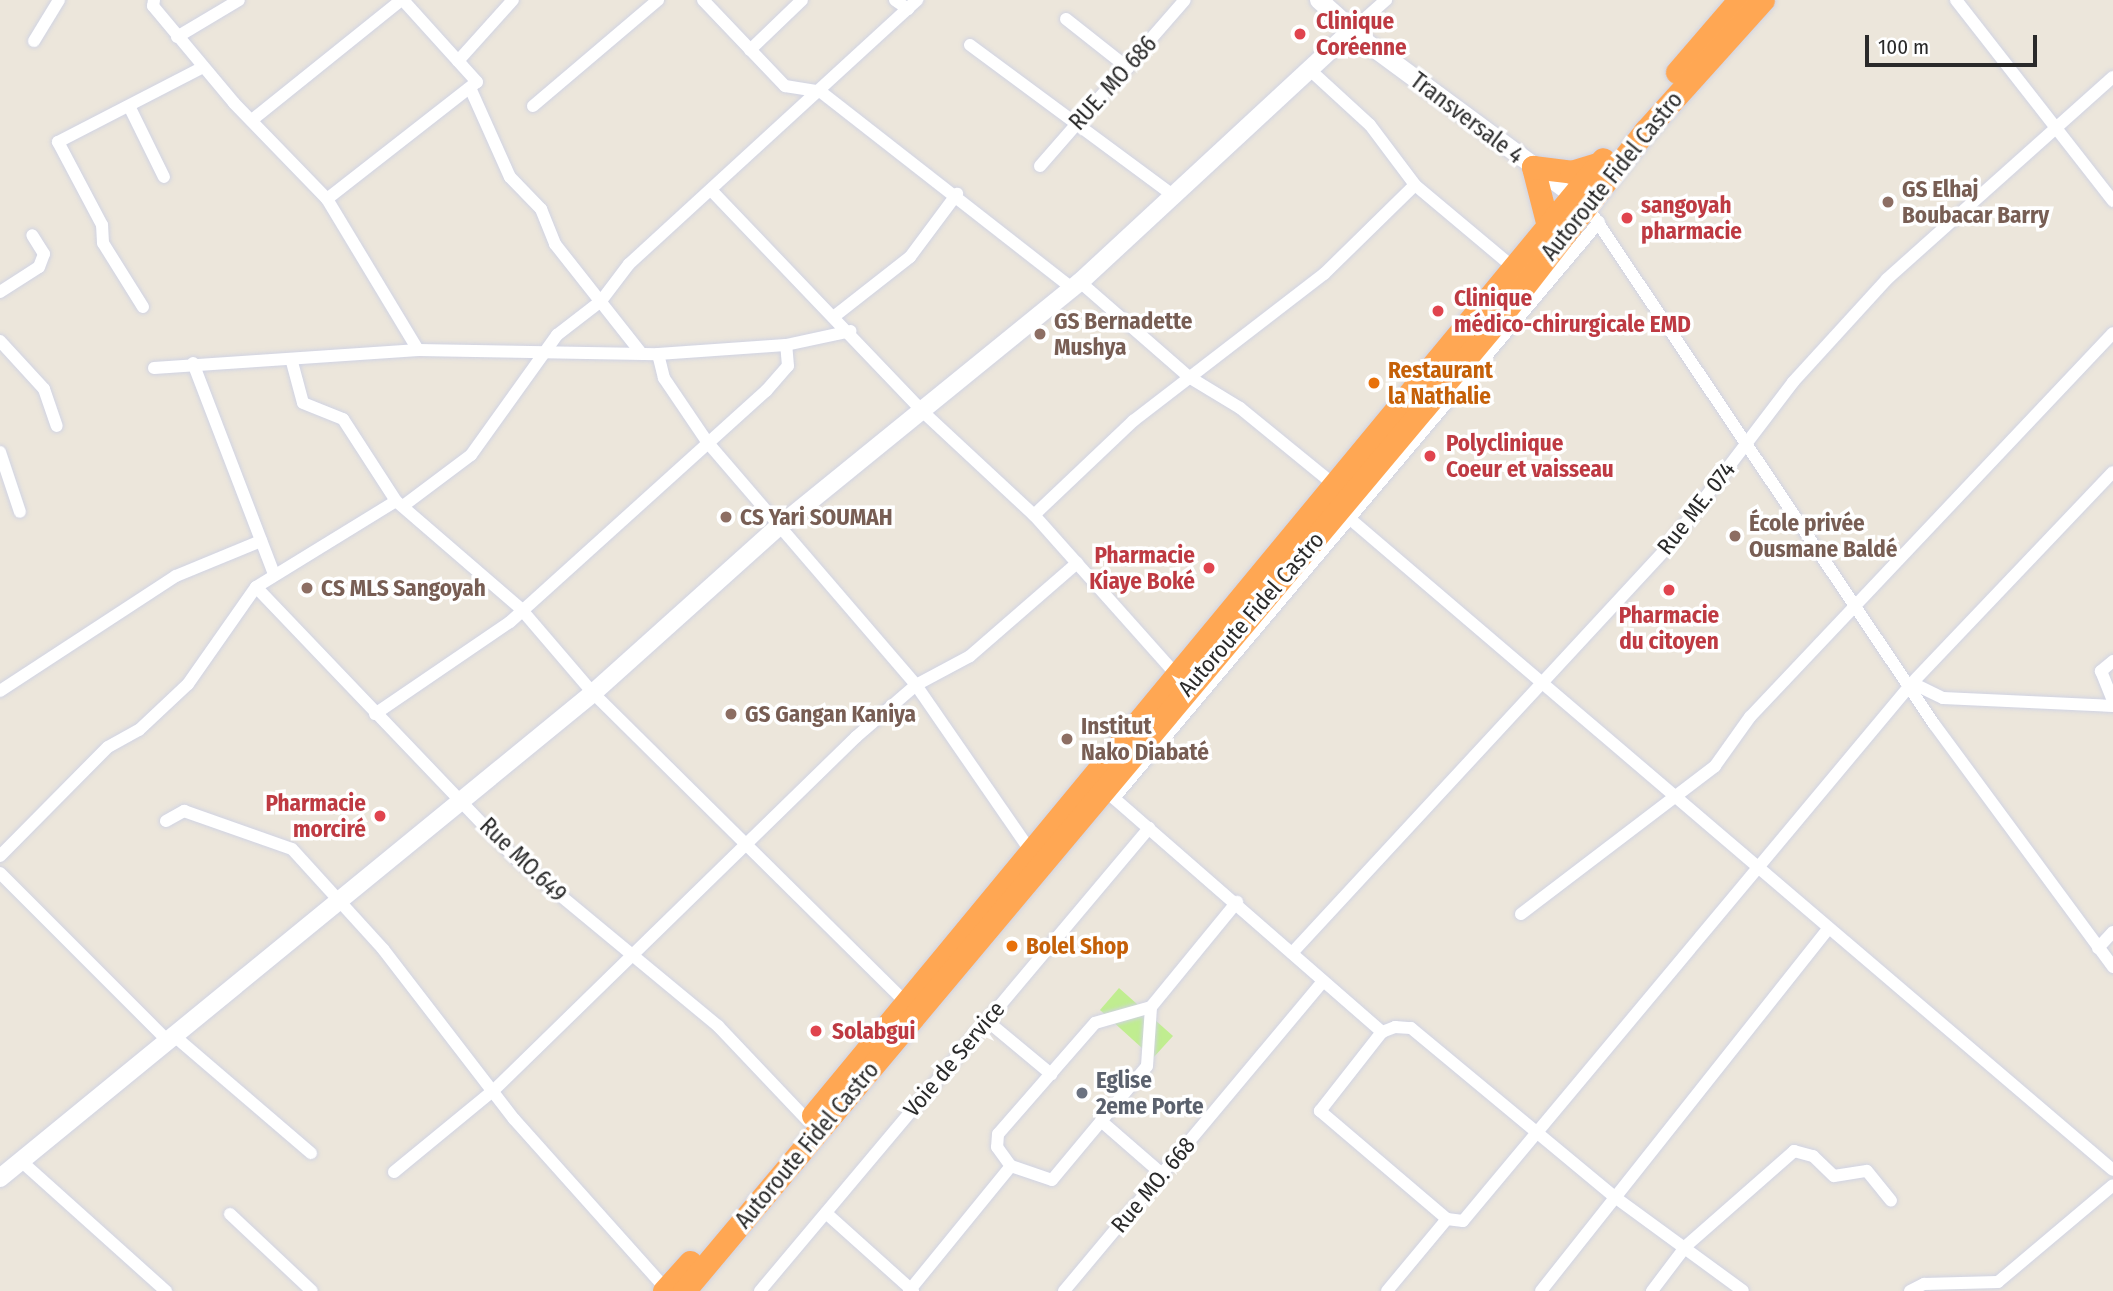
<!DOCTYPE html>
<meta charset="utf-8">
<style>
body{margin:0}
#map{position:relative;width:2113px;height:1291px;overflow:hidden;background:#ece6db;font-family:"Fira Sans Condensed",sans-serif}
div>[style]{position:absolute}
.pitch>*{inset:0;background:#c0ed90}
.roads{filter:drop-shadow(0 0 2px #d0d3e3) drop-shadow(0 0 2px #d0d3e3)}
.street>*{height:12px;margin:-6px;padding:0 6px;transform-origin:6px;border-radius:6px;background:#fff}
.secondary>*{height:18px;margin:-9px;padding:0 9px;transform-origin:9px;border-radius:9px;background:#fff}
.highway>*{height:23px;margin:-11.5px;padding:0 11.5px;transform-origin:11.5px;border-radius:11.5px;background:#ffa753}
.dots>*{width:19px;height:19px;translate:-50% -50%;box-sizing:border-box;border:4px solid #fff;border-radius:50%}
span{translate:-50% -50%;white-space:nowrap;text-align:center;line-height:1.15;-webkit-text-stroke:7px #fff;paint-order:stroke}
.health-label{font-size:23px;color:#be3a42;font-weight:700}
.left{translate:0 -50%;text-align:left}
.right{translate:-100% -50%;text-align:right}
.street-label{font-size:23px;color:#2a2a2a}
.education-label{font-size:23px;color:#785e54;font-weight:700}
.food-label{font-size:23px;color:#c56008;font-weight:700}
.worship-label{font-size:23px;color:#5b616d;font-weight:700}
.scale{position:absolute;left:1865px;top:35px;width:172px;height:32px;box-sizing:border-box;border:4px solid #2a2a2a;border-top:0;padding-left:9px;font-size:21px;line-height:24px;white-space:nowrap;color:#2a2a2a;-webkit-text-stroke:5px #fff;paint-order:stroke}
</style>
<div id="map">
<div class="pitch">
<i style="clip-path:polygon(1119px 988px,1173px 1036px,1153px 1058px,1100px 1010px)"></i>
</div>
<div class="roads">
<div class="street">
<i style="left:154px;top:0;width:6px;rotate:99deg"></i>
<i style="left:153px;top:6px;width:126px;rotate:50.1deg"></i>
<i style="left:234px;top:103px;width:134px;rotate:45.9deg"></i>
<i style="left:327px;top:199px;width:176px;rotate:58.9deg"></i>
<i style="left:703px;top:0;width:119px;rotate:46.4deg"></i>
<i style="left:785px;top:86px;width:36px;rotate:9deg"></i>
<i style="left:821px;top:92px;width:318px;rotate:38deg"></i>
<i style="left:895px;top:0;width:16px;rotate:35deg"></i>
<i style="left:1956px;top:0;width:255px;rotate:52deg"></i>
<i style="left:1066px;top:19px;width:79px;rotate:38.3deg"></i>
<i style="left:1351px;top:31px;width:47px;rotate:-41.5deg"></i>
<i style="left:177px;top:37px;width:72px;rotate:-30.8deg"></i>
<i style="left:34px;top:41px;width:48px;rotate:-58.6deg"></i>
<i style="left:970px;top:45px;width:254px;rotate:36.5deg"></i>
<i style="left:750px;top:50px;width:72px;rotate:-43.9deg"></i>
<i style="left:458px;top:61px;width:82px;rotate:-48deg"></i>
<i style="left:1310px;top:70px;width:81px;rotate:42.5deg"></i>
<i style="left:1370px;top:125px;width:75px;rotate:53.1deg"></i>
<i style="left:471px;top:90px;width:95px;rotate:65.9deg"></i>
<i style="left:510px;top:177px;width:45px;rotate:45.9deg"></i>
<i style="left:541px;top:209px;width:38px;rotate:68deg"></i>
<i style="left:555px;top:244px;width:140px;rotate:51.7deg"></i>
<i style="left:129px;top:106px;width:79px;rotate:63.8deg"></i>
<i style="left:533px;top:106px;width:164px;rotate:-40.3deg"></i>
<i style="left:252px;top:120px;width:191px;rotate:-38.8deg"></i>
<i style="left:1040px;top:166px;width:220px;rotate:-48.9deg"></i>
<i style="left:711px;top:190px;width:306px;rotate:46.3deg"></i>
<i style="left:922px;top:411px;width:153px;rotate:42.9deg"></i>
<i style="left:1034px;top:515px;width:210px;rotate:48.3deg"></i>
<i style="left:327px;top:199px;width:190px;rotate:-38deg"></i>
<i style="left:477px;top:82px;width:110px;rotate:-132.1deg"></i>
<i style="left:1586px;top:205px;width:625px;rotate:56.16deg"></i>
<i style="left:1934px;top:724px;width:302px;rotate:53.6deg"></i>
<i style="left:1080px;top:282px;width:145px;rotate:41.1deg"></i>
<i style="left:1189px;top:377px;width:60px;rotate:31.3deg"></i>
<i style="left:1240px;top:408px;width:119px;rotate:39.2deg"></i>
<i style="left:0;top:292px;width:46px;rotate:-32.7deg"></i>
<i style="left:39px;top:267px;width:14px;rotate:-69deg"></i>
<i style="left:44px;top:254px;width:22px;rotate:-122deg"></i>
<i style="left:143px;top:307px;width:75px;rotate:-122deg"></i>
<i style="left:103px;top:243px;width:18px;rotate:-93deg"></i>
<i style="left:102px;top:225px;width:94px;rotate:-117.9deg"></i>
<i style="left:58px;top:142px;width:163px;rotate:-27.3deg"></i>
<i style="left:836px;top:315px;width:94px;rotate:-38.1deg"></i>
<i style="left:910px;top:257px;width:79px;rotate:-53.3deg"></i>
<i style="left:0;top:341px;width:65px;rotate:47.5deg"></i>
<i style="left:44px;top:389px;width:39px;rotate:71deg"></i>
<i style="left:658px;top:354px;width:25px;rotate:76deg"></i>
<i style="left:664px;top:378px;width:78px;rotate:55.9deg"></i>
<i style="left:708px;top:443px;width:319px;rotate:49.3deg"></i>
<i style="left:916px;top:685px;width:199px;rotate:55.4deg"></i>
<i style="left:292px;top:362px;width:42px;rotate:75deg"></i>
<i style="left:303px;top:403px;width:43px;rotate:21.8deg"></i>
<i style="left:343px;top:419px;width:98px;rotate:57.1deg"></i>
<i style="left:396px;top:501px;width:165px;rotate:40.8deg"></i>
<i style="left:521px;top:609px;width:111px;rotate:49.4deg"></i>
<i style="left:593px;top:693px;width:438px;rotate:44.7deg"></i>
<i style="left:193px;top:363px;width:226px;rotate:69deg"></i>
<i style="left:154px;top:368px;width:265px;rotate:-3.9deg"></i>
<i style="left:418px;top:350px;width:240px;rotate:1deg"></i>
<i style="left:658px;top:354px;width:128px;rotate:-4deg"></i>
<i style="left:786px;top:345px;width:66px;rotate:-12.2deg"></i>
<i style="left:0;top:452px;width:63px;rotate:71.6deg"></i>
<i style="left:396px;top:501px;width:164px;rotate:148.4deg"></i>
<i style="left:256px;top:587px;width:375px;rotate:46.3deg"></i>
<i style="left:515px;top:858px;width:264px;rotate:39.6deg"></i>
<i style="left:718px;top:1026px;width:131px;rotate:46.5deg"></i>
<i style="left:403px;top:506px;width:85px;rotate:-36.9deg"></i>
<i style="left:471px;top:455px;width:148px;rotate:-54.4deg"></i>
<i style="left:557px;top:335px;width:56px;rotate:-37.7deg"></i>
<i style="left:601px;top:301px;width:46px;rotate:-52.9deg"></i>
<i style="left:629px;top:264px;width:391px;rotate:-42.5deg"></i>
<i style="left:1034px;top:515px;width:137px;rotate:-43.5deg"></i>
<i style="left:1133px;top:421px;width:241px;rotate:-37.6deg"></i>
<i style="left:1324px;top:274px;width:127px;rotate:-44.4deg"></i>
<i style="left:1415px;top:185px;width:131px;rotate:40deg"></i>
<i style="left:1349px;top:518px;width:1004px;rotate:40.48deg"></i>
<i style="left:2113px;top:661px;width:16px;rotate:140deg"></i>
<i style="left:2101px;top:671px;width:32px;rotate:68deg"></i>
<i style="left:1912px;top:683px;width:34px;rotate:26deg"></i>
<i style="left:1943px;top:698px;width:170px;rotate:2.7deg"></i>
<i style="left:0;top:691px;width:210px;rotate:-33.2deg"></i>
<i style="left:176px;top:576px;width:92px;rotate:-22.4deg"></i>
<i style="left:375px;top:714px;width:163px;rotate:-34.3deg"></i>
<i style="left:510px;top:622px;width:345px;rotate:-42.1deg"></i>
<i style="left:766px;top:391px;width:33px;rotate:-49deg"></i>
<i style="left:788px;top:366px;width:21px;rotate:-95deg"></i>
<i style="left:1108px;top:793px;width:364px;rotate:41.1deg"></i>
<i style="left:1114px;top:798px;width:753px;rotate:-49.9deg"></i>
<i style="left:166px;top:821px;width:21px;rotate:-29deg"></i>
<i style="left:184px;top:811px;width:114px;rotate:19.4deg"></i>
<i style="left:292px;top:849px;width:135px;rotate:47.7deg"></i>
<i style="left:383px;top:949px;width:215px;rotate:52.4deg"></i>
<i style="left:514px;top:1119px;width:228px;rotate:48.2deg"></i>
<i style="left:0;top:856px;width:153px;rotate:-45.3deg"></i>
<i style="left:108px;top:747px;width:35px;rotate:-29deg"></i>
<i style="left:139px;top:730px;width:67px;rotate:-43.2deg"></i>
<i style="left:188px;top:684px;width:118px;rotate:-55deg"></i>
<i style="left:0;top:873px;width:235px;rotate:45deg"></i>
<i style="left:1521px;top:914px;width:244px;rotate:-37.3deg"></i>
<i style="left:1715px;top:766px;width:60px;rotate:-54.5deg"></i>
<i style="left:1750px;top:717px;width:528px;rotate:-46.61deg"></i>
<i style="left:2098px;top:948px;width:22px;rotate:-47deg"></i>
<i style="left:1292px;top:953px;width:551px;rotate:-47.21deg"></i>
<i style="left:1666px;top:549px;width:210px;rotate:-52.7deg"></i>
<i style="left:1793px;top:382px;width:139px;rotate:-47.6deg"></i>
<i style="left:1887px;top:279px;width:303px;rotate:-41.8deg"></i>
<i style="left:1151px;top:1007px;width:58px;rotate:164.1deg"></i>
<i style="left:1095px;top:1023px;width:147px;rotate:131.1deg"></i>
<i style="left:998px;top:1134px;width:13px;rotate:94deg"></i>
<i style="left:997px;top:1147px;width:24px;rotate:54deg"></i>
<i style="left:1011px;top:1166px;width:43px;rotate:18.9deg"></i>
<i style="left:1052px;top:1180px;width:148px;rotate:-50.2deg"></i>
<i style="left:1147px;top:1066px;width:59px;rotate:-86.1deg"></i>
<i style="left:1151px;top:1007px;width:136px;rotate:-50.7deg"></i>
<i style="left:986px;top:1020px;width:85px;rotate:39.7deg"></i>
<i style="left:172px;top:1034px;width:183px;rotate:40.6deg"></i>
<i style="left:1101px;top:1121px;width:81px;rotate:41deg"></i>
<i style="left:21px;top:1161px;width:195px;rotate:41.9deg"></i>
<i style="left:394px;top:1172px;width:129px;rotate:-39.4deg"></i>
<i style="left:494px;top:1090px;width:506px;rotate:-44.28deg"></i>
<i style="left:856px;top:737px;width:79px;rotate:-40.9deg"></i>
<i style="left:916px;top:685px;width:61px;rotate:-28.2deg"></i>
<i style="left:970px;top:656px;width:142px;rotate:-41deg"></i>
<i style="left:826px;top:1213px;width:117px;rotate:41.9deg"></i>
<i style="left:230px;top:1214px;width:112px;rotate:43.2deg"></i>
<i style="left:1447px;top:1219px;width:16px;rotate:7deg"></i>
<i style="left:1463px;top:1221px;width:701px;rotate:-50.15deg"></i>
<i style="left:1912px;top:683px;width:291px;rotate:-46.4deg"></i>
<i style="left:760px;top:1291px;width:605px;rotate:-49.96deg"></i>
<i style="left:909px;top:1291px;width:161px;rotate:-50.8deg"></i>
<i style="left:1064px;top:1291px;width:404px;rotate:-50.1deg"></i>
<i style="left:1387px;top:1291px;width:94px;rotate:-50.2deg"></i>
<i style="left:1447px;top:1219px;width:167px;rotate:-139.6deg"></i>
<i style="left:1320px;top:1111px;width:100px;rotate:-51.9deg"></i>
<i style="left:1382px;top:1032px;width:14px;rotate:-21deg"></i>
<i style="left:1395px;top:1027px;width:16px;rotate:4deg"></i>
<i style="left:1411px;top:1028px;width:261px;rotate:39.7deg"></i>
<i style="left:1612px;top:1195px;width:162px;rotate:36.2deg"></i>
<i style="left:1541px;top:1291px;width:463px;rotate:-51.6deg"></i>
<i style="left:1652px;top:1291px;width:56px;rotate:-52.9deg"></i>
<i style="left:1686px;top:1246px;width:144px;rotate:-41.3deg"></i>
<i style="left:1794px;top:1151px;width:20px;rotate:15deg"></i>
<i style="left:1813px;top:1156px;width:29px;rotate:44deg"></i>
<i style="left:1834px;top:1176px;width:33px;rotate:-9deg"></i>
<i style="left:1867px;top:1171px;width:38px;rotate:51deg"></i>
<i style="left:1910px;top:1291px;width:16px;rotate:-27deg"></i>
<i style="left:1924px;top:1284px;width:74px;rotate:-1.5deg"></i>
<i style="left:1998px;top:1282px;width:150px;rotate:-40.1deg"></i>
</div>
<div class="secondary">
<i style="left:1319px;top:0;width:64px;rotate:41.9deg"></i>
<i style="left:1367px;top:43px;width:268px;rotate:36.4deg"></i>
<i style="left:0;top:1178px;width:766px;rotate:-39.28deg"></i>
<i style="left:593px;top:693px;width:247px;rotate:-41.9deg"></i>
<i style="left:777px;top:528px;width:390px;rotate:-39.1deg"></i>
<i style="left:1080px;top:282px;width:369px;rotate:-42.8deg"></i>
</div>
<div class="highway">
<i style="left:1677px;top:72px;width:95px;rotate:-49.3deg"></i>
<i style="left:1548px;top:226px;width:61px;rotate:-104.3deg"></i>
<i style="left:1533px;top:167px;width:38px;rotate:7deg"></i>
<i style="left:1571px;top:172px;width:30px;rotate:-17deg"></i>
<i style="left:813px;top:1115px;width:1240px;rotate:-50.43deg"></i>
<i style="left:664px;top:1291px;width:39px;rotate:-48deg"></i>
<i style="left:684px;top:1291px;width:1266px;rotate:-50.03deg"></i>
<i style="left:1497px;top:321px;width:241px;rotate:-52.1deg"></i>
<i style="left:1645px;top:131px;width:176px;rotate:-48deg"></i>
</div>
</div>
<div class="dots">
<i style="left:1300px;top:34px;background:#e0444e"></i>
<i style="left:1888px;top:202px;background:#8d6e63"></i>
<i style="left:1627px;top:218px;background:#e0444e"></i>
<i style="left:1438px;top:311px;background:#e0444e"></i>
<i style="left:1040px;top:334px;background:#8d6e63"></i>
<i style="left:1374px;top:383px;background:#e8710a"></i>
<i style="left:1430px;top:456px;background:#e0444e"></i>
<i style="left:726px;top:517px;background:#8d6e63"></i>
<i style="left:1735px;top:536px;background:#8d6e63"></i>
<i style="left:1209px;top:568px;background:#e0444e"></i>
<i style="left:307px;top:588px;background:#8d6e63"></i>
<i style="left:1669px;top:590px;background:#e0444e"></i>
<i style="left:731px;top:714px;background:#8d6e63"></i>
<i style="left:1067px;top:739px;background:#8d6e63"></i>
<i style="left:380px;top:816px;background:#e0444e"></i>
<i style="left:1012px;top:946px;background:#e8710a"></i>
<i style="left:816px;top:1031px;background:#e0444e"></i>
<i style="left:1082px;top:1093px;background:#6b7280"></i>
</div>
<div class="health-label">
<span class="left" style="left:1316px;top:34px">Clinique<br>Coréenne</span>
<span class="left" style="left:1641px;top:218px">sangoyah<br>pharmacie</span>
<span class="left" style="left:1454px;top:311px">Clinique<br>médico-chirurgicale EMD</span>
<span class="left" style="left:1446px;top:456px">Polyclinique<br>Coeur et vaisseau</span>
<span class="right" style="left:1195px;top:568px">Pharmacie<br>Kiaye Boké</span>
<span style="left:1669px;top:628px">Pharmacie<br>du citoyen</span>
<span class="right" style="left:366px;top:816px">Pharmacie<br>morciré</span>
<span class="left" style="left:832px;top:1031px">Solabgui</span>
</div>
<div class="street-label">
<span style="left:1113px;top:83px;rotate:-48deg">RUE. MO 686</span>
<span style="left:1467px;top:118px;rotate:37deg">Transversale 4</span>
<span style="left:1612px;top:176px;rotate:-51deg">Autoroute Fidel Castro</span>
<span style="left:1696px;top:508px;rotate:-52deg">Rue ME. 074</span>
<span style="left:1251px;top:614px;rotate:-49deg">Autoroute Fidel Castro</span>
<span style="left:523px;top:860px;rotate:44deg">Rue MO.649</span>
<span style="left:954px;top:1059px;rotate:-50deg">Voie de Service</span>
<span style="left:807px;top:1145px;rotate:-50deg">Autoroute Fidel Castro</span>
<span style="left:1153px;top:1185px;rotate:-50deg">Rue MO. 668</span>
</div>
<div class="education-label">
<span class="left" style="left:1902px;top:202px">GS Elhaj<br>Boubacar Barry</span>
<span class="left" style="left:1054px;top:334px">GS Bernadette<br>Mushya</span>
<span class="left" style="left:740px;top:517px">CS Yari SOUMAH</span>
<span class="left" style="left:1749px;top:536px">École privée<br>Ousmane Baldé</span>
<span class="left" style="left:321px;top:588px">CS MLS Sangoyah</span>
<span class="left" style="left:745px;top:714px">GS Gangan Kaniya</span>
<span class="left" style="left:1081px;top:739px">Institut<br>Nako Diabaté</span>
</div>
<div class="food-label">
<span class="left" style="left:1388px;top:383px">Restaurant<br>la Nathalie</span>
<span class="left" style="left:1026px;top:946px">Bolel Shop</span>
</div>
<div class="worship-label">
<span class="left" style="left:1096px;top:1093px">Eglise<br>2eme Porte</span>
</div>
<div class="scale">100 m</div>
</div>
